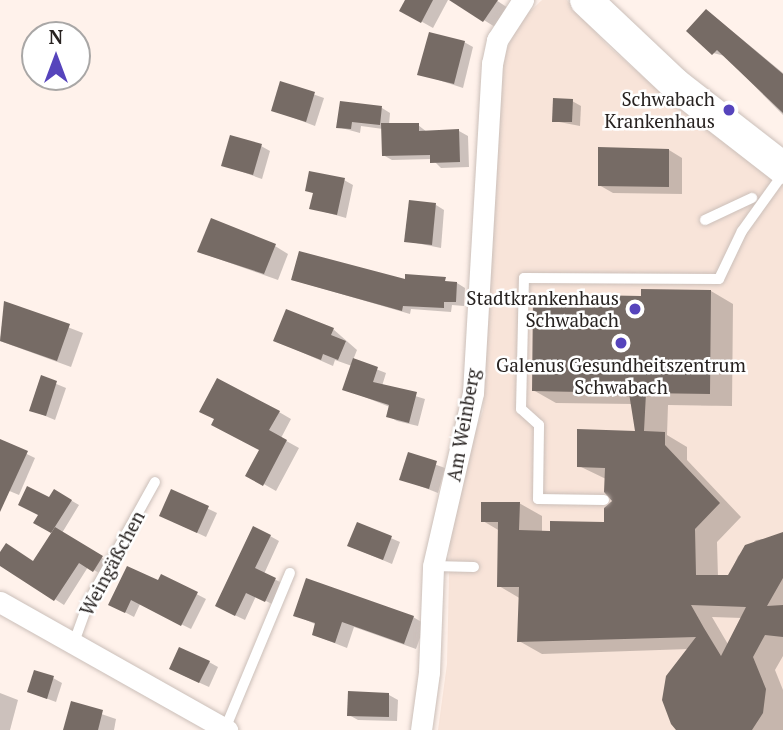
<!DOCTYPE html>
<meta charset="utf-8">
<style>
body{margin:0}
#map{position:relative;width:783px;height:730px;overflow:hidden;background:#fff2eb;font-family:"PT Serif",serif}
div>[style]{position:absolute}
.built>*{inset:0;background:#f8e4d9}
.shadow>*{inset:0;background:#0003}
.building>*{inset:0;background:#766b65}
.roads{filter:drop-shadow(0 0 2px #cbbfb9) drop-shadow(0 0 2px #cbbfb9)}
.service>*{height:10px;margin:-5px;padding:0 5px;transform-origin:5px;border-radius:5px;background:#fff}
.minor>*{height:21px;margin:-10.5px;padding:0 10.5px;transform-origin:10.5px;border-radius:10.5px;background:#fff}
.secondary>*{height:32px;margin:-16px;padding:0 16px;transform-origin:16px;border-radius:16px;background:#fff}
.dots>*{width:19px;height:19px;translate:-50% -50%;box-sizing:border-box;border:4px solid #fff;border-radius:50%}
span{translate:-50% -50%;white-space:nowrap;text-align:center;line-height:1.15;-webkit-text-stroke:5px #fff;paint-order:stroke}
.poi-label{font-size:19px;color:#272220}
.right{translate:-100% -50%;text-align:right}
.street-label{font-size:19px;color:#272220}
.north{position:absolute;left:21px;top:21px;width:70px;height:70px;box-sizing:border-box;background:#fff;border:2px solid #a9a7a6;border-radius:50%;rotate:0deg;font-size:19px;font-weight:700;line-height:28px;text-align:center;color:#272220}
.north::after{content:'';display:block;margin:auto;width:24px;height:32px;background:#5644bc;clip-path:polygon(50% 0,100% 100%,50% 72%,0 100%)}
</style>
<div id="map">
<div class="built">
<i style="clip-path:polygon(542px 0,567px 0,607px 45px,668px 99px,783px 181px,783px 730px,438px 730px,447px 664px,450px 533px,468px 450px,483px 411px,503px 57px,520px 21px)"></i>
</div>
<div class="shadow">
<i style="clip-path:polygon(407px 0,448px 0,433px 28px,401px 10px)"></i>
<i style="clip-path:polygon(452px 0,496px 0,508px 8px,495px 27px)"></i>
<i style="clip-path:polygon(715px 17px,783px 73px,783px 115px,725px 56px,713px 53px)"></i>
<i style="clip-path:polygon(464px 42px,473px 47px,463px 88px,420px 74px)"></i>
<i style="clip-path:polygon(281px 83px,324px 98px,315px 126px,273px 110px)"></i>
<i style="clip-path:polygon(572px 101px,581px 106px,580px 126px,554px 121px)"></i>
<i style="clip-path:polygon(382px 108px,390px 113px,389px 125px,418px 125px,427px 132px,459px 131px,468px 136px,469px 167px,441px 168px,432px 159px,392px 160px,383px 155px,383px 129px,361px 126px,360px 133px,338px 127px)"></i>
<i style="clip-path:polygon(261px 146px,270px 151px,262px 179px,223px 165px)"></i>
<i style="clip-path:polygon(669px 150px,682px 158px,682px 194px,613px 193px,599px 185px)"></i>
<i style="clip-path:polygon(344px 180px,353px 185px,346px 218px,311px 208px,315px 194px,307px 190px)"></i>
<i style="clip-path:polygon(436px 205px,444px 210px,441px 248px,406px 241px)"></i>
<i style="clip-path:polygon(275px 246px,288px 254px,278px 280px,199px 252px)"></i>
<i style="clip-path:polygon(293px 280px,457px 283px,465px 288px,464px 306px,452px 305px,451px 312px,411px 309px,410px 314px)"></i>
<i style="clip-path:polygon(evenodd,711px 291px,733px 304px,732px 406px,668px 405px,667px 435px,687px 447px,687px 460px,741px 517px,717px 542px,718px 577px,729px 577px,738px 556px,756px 540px,783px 537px,783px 656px,775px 670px,783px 690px,783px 730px,683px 730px,689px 649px,542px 654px,519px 641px,521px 599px,499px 586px,500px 531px,483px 521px,519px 503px,542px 516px,542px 532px,605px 524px,614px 501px,606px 479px,579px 466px,637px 433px,632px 404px,556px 403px,533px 390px,642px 298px,711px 291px,712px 617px,742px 618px,729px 646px,712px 617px)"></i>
<i style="clip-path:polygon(5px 303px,83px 333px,71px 367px,0 341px)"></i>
<i style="clip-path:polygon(333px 329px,357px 350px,353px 360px,386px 373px,382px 386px,425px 399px,418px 426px,397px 421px,388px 416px,390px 407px,344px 389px,352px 366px,335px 360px,333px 366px,276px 341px)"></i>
<i style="clip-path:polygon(42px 378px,66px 388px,55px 420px,31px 410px)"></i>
<i style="clip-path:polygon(279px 412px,291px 419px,281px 438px,299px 448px,276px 491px,248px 475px,261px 450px,213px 424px)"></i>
<i style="clip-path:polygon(0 441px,35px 458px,19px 495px,0 487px)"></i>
<i style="clip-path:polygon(409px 455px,445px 468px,438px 493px,402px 479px)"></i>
<i style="clip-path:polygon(55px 491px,79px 505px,62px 533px,110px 563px,103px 575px,88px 567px,64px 605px,0 564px,0 555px,34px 563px,53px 533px,36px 522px)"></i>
<i style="clip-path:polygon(171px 491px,217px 513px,206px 537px,170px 520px)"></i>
<i style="clip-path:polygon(358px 524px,400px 542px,392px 564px,349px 546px)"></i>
<i style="clip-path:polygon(270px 536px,279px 541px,264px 574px,284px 584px,274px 605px,256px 596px,245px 620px,226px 611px)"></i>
<i style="clip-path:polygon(128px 568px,158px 582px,162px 576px,206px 599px,191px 629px,140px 604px,134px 617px,119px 609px)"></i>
<i style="clip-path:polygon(295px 615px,413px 617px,425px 624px,416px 649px,354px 627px,347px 648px,314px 635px,317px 625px)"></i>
<i style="clip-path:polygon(209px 662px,218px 667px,209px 687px,180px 674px)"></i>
<i style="clip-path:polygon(53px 678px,62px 683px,56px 702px,29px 692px)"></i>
<i style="clip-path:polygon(0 693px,18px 700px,10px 730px,0 730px)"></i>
<i style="clip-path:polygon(389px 695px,398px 700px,397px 721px,358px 720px,349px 715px)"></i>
<i style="clip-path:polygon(72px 704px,116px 719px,114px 730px,65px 730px)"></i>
</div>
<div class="building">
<i style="clip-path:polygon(405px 0,433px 0,421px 23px,399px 11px)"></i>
<i style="clip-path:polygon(449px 0,498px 0,483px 22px)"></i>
<i style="clip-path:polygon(706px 9px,783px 74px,783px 113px,717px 50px,712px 55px,686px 31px)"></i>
<i style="clip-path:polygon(429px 32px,465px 41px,454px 84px,417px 75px)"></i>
<i style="clip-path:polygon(280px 81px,315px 92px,306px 122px,271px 111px)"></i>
<i style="clip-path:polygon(553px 98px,573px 99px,572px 122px,552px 122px)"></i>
<i style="clip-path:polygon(340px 101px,382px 106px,380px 125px,352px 122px,351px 129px,336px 128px)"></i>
<i style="clip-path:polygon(381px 123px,419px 123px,419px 131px,459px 129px,460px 162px,430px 163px,430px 155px,382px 156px)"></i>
<i style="clip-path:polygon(230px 135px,262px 144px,253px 175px,221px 166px)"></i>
<i style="clip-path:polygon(598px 147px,669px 149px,669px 187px,598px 186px)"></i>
<i style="clip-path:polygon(309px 171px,345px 178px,337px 215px,309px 209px,313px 193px,305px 191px)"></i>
<i style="clip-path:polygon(409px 200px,436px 203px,432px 245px,404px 242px)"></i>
<i style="clip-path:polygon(211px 218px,276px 244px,264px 274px,197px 252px)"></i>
<i style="clip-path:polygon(299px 251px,405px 279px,405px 274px,446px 277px,445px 281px,457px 282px,456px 302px,444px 302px,444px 308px,403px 306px,402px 311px,291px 280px)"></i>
<i style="clip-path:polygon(evenodd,641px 289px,711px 290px,710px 394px,646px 393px,644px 431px,665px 432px,665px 445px,720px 503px,695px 529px,696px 575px,728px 575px,745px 545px,783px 532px,783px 578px,767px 606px,783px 605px,783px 637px,765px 635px,753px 657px,766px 689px,763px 713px,752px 730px,676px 730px,671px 724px,662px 700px,666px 676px,696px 637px,517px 642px,519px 587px,497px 587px,498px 522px,481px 522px,481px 502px,520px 502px,519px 530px,550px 531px,550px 521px,604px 522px,604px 508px,612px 501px,604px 492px,605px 468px,577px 467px,577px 429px,635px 431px,629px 393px,532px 391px,533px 294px,641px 296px,641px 289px,691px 605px,746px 607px,721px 656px,704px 628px,691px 605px)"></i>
<i style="clip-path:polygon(4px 301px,70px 324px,57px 361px,0 341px)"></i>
<i style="clip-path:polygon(286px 309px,334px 328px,331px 335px,346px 341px,338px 360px,323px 354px,321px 360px,273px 341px)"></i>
<i style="clip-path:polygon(353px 358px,378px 367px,373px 382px,417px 392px,409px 423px,386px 417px,389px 405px,342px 390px)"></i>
<i style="clip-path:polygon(41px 375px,57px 381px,46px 416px,29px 411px)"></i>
<i style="clip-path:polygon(217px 378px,280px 411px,269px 430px,287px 440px,263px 486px,245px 476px,259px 450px,211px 425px,214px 419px,199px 412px)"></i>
<i style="clip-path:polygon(0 439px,28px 451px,0 512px)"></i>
<i style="clip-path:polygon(408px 452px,437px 461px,429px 489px,399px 480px)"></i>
<i style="clip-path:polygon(27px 486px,49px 497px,54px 489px,72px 500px,51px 533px,33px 523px,38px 515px,18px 505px)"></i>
<i style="clip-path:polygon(171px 489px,209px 506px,197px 533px,159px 516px)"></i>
<i style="clip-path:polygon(357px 522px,392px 536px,383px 560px,347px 546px)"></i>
<i style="clip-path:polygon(253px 526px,271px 535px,255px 568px,276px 578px,265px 602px,246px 593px,235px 616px,215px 606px)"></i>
<i style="clip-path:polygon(55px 527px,103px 556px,93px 572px,79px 563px,54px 601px,0 566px,0 552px,6px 543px,33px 561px)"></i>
<i style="clip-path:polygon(127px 566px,158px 580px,161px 574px,198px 592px,181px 626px,131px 600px,125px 613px,108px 605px)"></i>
<i style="clip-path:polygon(306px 578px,414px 616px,404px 644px,342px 622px,335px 643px,312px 635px,315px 623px,293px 616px)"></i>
<i style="clip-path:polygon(179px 647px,210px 661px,199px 683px,169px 669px)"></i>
<i style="clip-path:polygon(34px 670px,54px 676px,47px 699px,27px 692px)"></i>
<i style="clip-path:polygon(348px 691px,389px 693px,389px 717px,347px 716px)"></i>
<i style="clip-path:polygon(71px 701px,103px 710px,98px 730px,63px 730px)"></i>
</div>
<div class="roads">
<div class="service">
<i style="left:705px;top:220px;width:52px;rotate:-25.1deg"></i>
<i style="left:604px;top:500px;width:66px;rotate:-179.1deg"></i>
<i style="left:538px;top:499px;width:74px;rotate:-89.2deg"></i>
<i style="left:539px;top:425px;width:24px;rotate:-138deg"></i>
<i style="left:521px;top:409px;width:131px;rotate:-88.7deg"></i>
<i style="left:524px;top:278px;width:195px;rotate:0.3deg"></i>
<i style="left:719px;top:279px;width:53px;rotate:-64.4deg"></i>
<i style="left:742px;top:231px;width:70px;rotate:-54.3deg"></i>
<i style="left:433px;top:566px;width:41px;rotate:1.4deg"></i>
<i style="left:73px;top:645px;width:47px;rotate:-70deg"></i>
<i style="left:89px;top:601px;width:136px;rotate:-61deg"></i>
<i style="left:225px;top:729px;width:169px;rotate:-67.4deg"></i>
</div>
<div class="minor">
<i style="left:0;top:602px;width:261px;rotate:29.4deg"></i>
<i style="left:421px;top:730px;width:59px;rotate:-82.1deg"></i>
<i style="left:429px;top:672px;width:106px;rotate:-87.8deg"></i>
<i style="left:433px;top:566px;width:178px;rotate:-77deg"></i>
<i style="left:473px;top:393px;width:330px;rotate:-86.7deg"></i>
<i style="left:492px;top:64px;width:25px;rotate:-78deg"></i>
<i style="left:497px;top:40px;width:48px;rotate:-57deg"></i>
</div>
<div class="secondary">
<i style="left:586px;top:0;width:124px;rotate:43.4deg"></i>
<i style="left:676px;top:85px;width:135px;rotate:37.8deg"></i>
</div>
</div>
<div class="dots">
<i style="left:729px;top:110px;background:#5644bc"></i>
<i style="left:635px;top:309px;background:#5644bc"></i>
<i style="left:621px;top:343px;background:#5644bc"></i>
</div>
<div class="poi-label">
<span class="right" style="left:715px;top:110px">Schwabach<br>Krankenhaus</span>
<span class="right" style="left:619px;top:309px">Stadtkrankenhaus<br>Schwabach</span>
<span style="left:621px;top:376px">Galenus Gesundheitszentrum<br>Schwabach</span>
</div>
<div class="street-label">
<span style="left:463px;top:425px;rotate:-80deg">Am Weinberg</span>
<span style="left:112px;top:563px;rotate:-62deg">Weingäßchen</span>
</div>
<div class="north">N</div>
</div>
